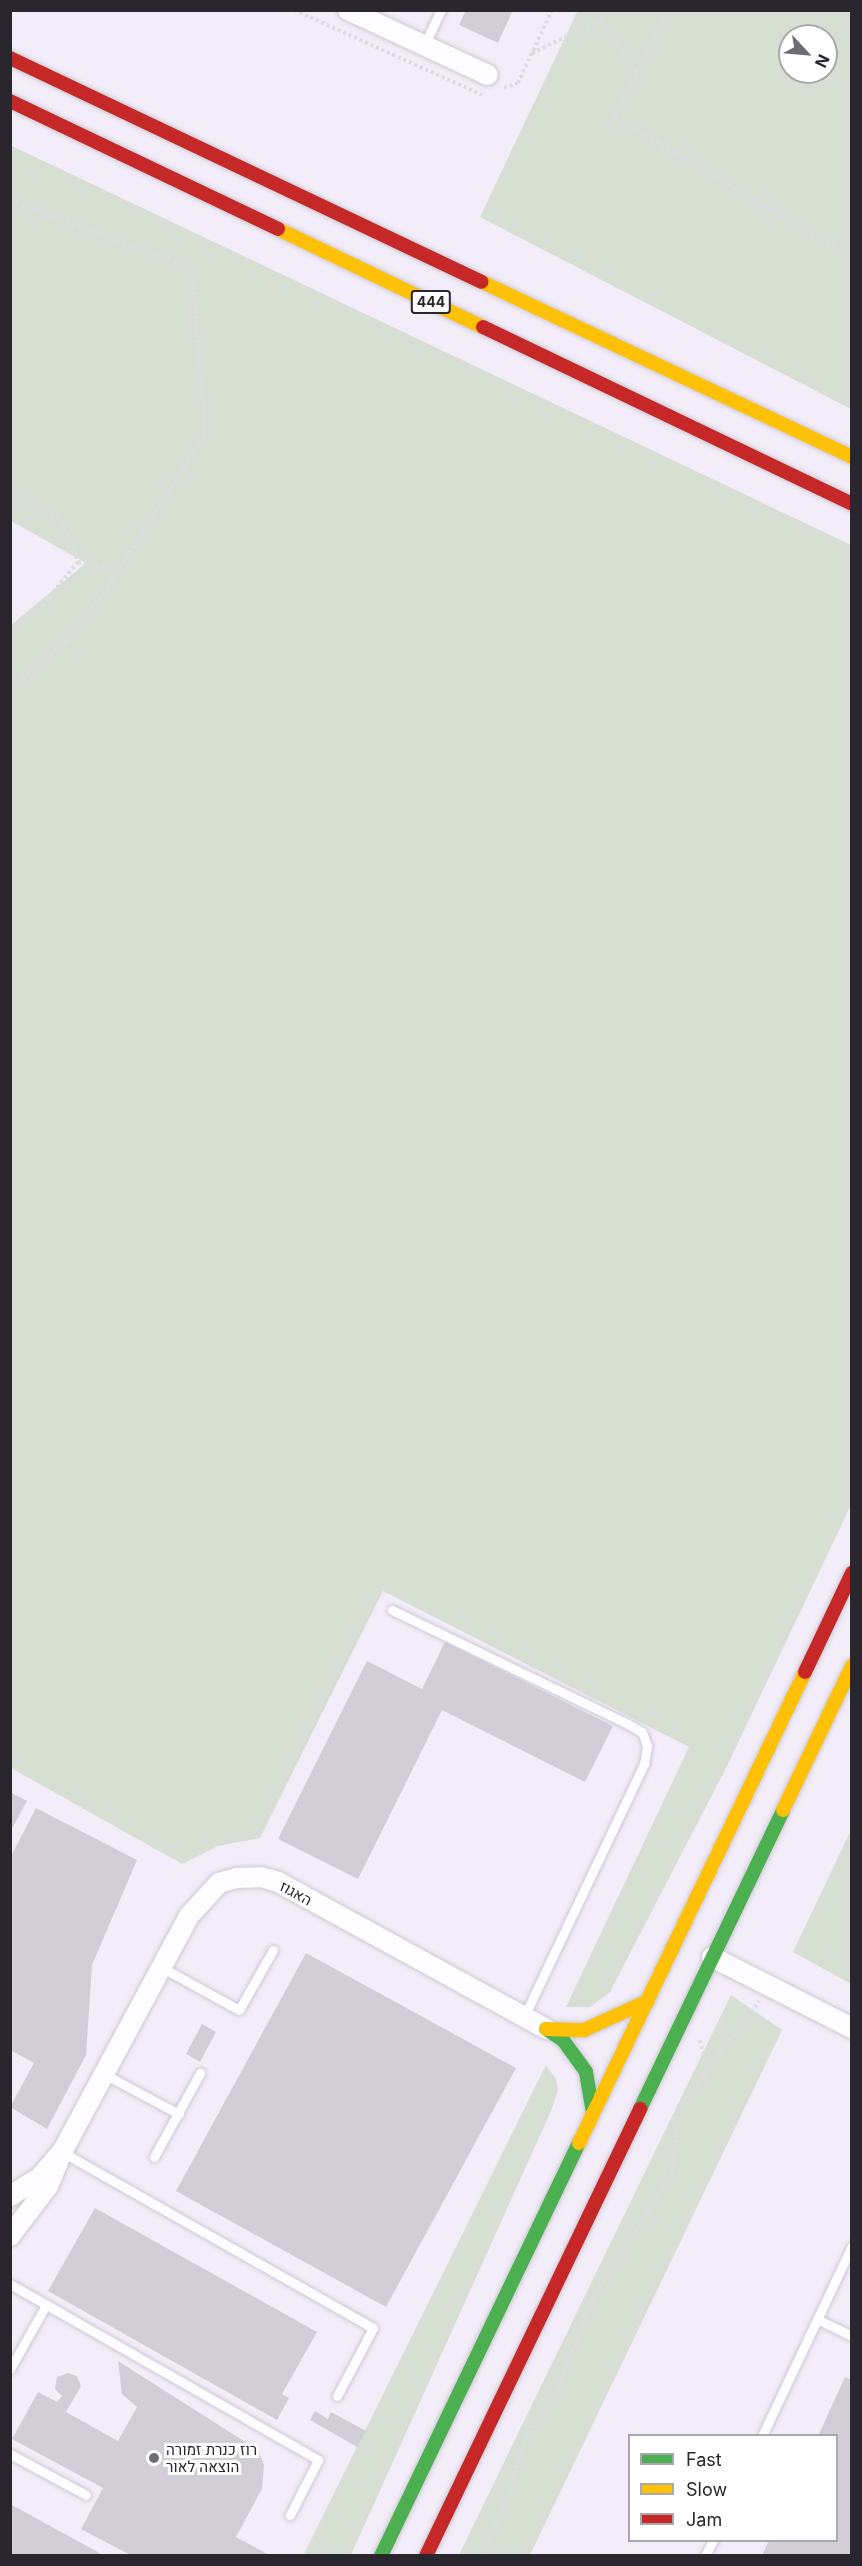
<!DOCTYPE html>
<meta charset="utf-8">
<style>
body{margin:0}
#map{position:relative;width:862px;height:2566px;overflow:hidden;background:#f3edfa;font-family:Inter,Heebo,sans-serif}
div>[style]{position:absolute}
.green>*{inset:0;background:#d6dfd1}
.building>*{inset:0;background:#d2ced8}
.path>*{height:4px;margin-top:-2px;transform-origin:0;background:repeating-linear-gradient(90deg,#dedce0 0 3px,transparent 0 6px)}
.roads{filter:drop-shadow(0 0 2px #cecad4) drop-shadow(0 0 2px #cecad4)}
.lane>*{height:9px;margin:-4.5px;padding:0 4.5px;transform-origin:4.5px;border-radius:4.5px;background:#fdfcfe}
.street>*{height:20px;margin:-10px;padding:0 10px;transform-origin:10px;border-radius:10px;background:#fdfcfe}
.fast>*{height:14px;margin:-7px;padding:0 7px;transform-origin:7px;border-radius:7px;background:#4caf50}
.slow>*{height:14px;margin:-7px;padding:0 7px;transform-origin:7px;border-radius:7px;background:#ffc107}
.jam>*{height:14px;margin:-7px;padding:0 7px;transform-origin:7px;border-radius:7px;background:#c62828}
.dots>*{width:16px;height:16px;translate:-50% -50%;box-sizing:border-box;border:3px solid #fff;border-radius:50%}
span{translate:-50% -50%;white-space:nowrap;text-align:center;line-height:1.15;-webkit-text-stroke:6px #fff;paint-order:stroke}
.shield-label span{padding:2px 4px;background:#fff;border:2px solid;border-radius:4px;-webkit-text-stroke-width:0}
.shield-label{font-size:14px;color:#29262e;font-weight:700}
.street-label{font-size:15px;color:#29262e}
.poi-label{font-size:15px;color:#29262e}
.left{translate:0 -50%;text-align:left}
.frame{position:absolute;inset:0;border:12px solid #29262e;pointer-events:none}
.legend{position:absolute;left:628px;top:2434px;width:210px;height:108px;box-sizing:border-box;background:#fff;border:2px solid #a9a8ab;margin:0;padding:8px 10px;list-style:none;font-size:18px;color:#29262e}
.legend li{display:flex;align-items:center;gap:12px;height:30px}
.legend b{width:30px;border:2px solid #a9a8ab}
.north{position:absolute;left:778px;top:24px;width:60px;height:60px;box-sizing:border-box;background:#fff;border:2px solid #a9a8ab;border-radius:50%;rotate:116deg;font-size:16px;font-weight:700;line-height:24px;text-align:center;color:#29262e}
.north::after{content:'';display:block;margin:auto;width:21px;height:27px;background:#706c75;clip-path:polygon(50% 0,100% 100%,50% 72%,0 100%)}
</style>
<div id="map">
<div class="green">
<i style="clip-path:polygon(evenodd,578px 10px,851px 11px,851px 409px,480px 217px,578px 10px,790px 36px,826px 36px,826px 72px,790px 72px,790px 36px)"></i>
<i style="clip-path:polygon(10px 145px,851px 545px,851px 1505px,727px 1766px,610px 1992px,590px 2007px,566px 2007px,689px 1747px,383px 1591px,260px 1838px,218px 1846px,182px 1864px,11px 1768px,11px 625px,86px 563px,11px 521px)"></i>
<i style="clip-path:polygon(851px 1830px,851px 1984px,793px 1952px)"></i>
<i style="clip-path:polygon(731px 1995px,782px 2030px,530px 2555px,459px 2555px)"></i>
<i style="clip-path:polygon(546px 2065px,556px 2079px,558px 2090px,551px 2111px,351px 2555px,303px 2556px)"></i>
</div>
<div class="building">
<i style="clip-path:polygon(466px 10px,513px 10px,498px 43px,459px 25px)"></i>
<i style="clip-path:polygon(445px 1642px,613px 1726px,585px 1782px,442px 1710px,358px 1879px,278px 1839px,367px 1661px,422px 1689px)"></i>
<i style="clip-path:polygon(10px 1792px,27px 1801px,10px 1832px)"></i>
<i style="clip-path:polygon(36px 1808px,137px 1860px,92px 1965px,86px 2055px,47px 2129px,10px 2107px,34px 2063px,10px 2050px,10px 1858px)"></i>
<i style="clip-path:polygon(306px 1953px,516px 2068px,386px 2307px,176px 2191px)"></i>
<i style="clip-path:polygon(202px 2024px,216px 2032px,200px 2062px,186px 2054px)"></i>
<i style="clip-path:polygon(95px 2208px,317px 2332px,282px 2394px,289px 2398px,277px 2420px,48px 2291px)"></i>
<i style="clip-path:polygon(118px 2361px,258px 2450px,264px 2465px,262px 2489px,236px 2537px,271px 2556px,132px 2556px,81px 2529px,103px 2488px,12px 2439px,38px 2392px,57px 2402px,62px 2396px,55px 2389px,57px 2377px,68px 2373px,77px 2376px,81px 2386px,66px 2412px,118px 2441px,137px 2407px,122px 2394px)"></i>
<i style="clip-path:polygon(845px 2377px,852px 2380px,852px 2556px,762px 2556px,769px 2540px,836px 2540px,836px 2436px,818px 2436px)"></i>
<i style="clip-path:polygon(315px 2411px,328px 2419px,331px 2412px,366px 2431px,357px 2447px,310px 2420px)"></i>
<i style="clip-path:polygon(10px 2504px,105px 2556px,10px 2556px)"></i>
</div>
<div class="path">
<i style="left:294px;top:10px;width:206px;rotate:24.3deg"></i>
<i style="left:605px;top:10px;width:11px;rotate:112deg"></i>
<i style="left:601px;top:20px;width:65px;rotate:56.3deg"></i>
<i style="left:668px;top:10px;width:119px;rotate:116.4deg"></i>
<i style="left:615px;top:117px;width:275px;rotate:30.6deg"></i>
<i style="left:532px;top:53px;width:76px;rotate:-25.6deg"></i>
<i style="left:504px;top:88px;width:15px;rotate:-20deg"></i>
<i style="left:518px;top:83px;width:81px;rotate:-65deg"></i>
<i style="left:10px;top:201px;width:194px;rotate:20.2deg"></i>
<i style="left:192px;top:268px;width:167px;rotate:85.5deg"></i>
<i style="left:205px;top:434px;width:181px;rotate:122.4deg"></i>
<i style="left:108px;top:587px;width:69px;rotate:127.4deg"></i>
<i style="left:66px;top:642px;width:73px;rotate:140deg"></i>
<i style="left:10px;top:489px;width:62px;rotate:31.9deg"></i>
<i style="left:63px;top:522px;width:43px;rotate:69.4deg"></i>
<i style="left:78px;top:562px;width:61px;rotate:129.7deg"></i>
<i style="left:39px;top:609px;width:35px;rotate:145deg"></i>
<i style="left:78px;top:562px;width:41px;rotate:11.3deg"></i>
<i style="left:700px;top:2040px;width:30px;rotate:76deg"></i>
<i style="left:482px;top:2556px;width:71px;rotate:-66.7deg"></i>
<i style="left:510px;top:2491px;width:50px;rotate:-74.8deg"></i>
<i style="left:523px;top:2443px;width:62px;rotate:-56.8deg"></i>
<i style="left:557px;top:2391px;width:101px;rotate:-69deg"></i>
<i style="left:593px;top:2297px;width:147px;rotate:-57.5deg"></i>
<i style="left:672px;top:2173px;width:65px;rotate:-83.9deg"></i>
<i style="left:679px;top:2108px;width:134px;rotate:-53.2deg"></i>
</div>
<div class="roads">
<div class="lane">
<i style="left:424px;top:46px;width:40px;rotate:-65deg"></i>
<i style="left:392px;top:1610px;width:262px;rotate:25.8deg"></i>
<i style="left:628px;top:1724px;width:16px;rotate:30deg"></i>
<i style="left:642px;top:1732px;width:15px;rotate:70deg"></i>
<i style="left:647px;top:1746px;width:18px;rotate:99deg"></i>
<i style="left:644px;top:1764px;width:280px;rotate:115.4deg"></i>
<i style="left:161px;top:1967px;width:89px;rotate:28.9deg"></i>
<i style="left:239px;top:2010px;width:69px;rotate:-60.5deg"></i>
<i style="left:104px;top:2074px;width:85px;rotate:28.1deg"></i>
<i style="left:62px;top:2152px;width:357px;rotate:29.5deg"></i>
<i style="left:373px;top:2328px;width:77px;rotate:117.9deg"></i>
<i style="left:154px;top:2157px;width:96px;rotate:-61.3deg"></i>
<i style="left:10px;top:2284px;width:355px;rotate:29.7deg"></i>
<i style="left:318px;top:2460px;width:62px;rotate:117deg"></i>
<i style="left:817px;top:2319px;width:39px;rotate:26deg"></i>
<i style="left:10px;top:2369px;width:73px;rotate:-60.6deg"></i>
<i style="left:762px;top:2436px;width:210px;rotate:-64.7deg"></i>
<i style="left:10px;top:2454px;width:86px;rotate:28.3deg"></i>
<i style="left:705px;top:2556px;width:18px;rotate:-63deg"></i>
</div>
<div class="street">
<i style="left:348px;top:10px;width:154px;rotate:24.9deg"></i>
<i style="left:712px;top:1957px;width:157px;rotate:26.9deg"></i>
<i style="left:62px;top:2152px;width:268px;rotate:-61.7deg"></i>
<i style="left:189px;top:1916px;width:45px;rotate:-47.7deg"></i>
<i style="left:219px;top:1883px;width:19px;rotate:-16deg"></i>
<i style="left:237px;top:1878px;width:24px;rotate:-2deg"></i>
<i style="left:261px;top:1877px;width:18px;rotate:16deg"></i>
<i style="left:278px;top:1882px;width:306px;rotate:28.7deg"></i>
<i style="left:10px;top:2196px;width:36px;rotate:-32deg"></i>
<i style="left:40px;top:2177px;width:33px;rotate:-49deg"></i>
<i style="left:62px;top:2152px;width:37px;rotate:112deg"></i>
<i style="left:48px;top:2186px;width:63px;rotate:127.2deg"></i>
</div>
<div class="fast">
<i style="left:546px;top:2029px;width:20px;rotate:33deg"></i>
<i style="left:563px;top:2040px;width:39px;rotate:54deg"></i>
<i style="left:586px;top:2072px;width:42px;rotate:80.3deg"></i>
<i style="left:640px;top:2109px;width:331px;rotate:-64.4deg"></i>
<i style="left:381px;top:2556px;width:458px;rotate:-64.4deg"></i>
</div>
<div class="slow">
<i style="left:278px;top:229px;width:227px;rotate:25.6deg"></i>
<i style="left:482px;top:282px;width:409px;rotate:25.3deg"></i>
<i style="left:783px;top:1810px;width:160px;rotate:-64.4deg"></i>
<i style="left:546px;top:2029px;width:38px;rotate:2deg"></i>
<i style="left:584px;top:2030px;width:70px;rotate:-24.4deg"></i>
<i style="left:579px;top:2143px;width:522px;rotate:-64.37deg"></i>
</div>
<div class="jam">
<i style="left:10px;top:58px;width:522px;rotate:25.39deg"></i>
<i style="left:10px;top:101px;width:297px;rotate:25.5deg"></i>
<i style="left:483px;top:327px;width:409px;rotate:25.6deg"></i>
<i style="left:805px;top:1672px;width:110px;rotate:-64.6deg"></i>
<i style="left:426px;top:2556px;width:496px;rotate:-64.4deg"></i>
</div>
</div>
<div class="dots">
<i style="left:154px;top:2458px;background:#706c75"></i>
</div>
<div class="shield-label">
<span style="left:431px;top:302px">444</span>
</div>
<div class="street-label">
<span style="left:296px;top:1893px;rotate:29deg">האגוז</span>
</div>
<div class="poi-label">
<span class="left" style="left:166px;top:2458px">רוז כנרת זמורה<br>הוצאה לאור</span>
</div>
<div class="frame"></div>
<ul class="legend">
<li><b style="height:8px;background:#4caf50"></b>Fast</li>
<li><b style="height:8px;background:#ffc107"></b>Slow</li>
<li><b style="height:8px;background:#c62828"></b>Jam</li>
</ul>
<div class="north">N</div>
</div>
